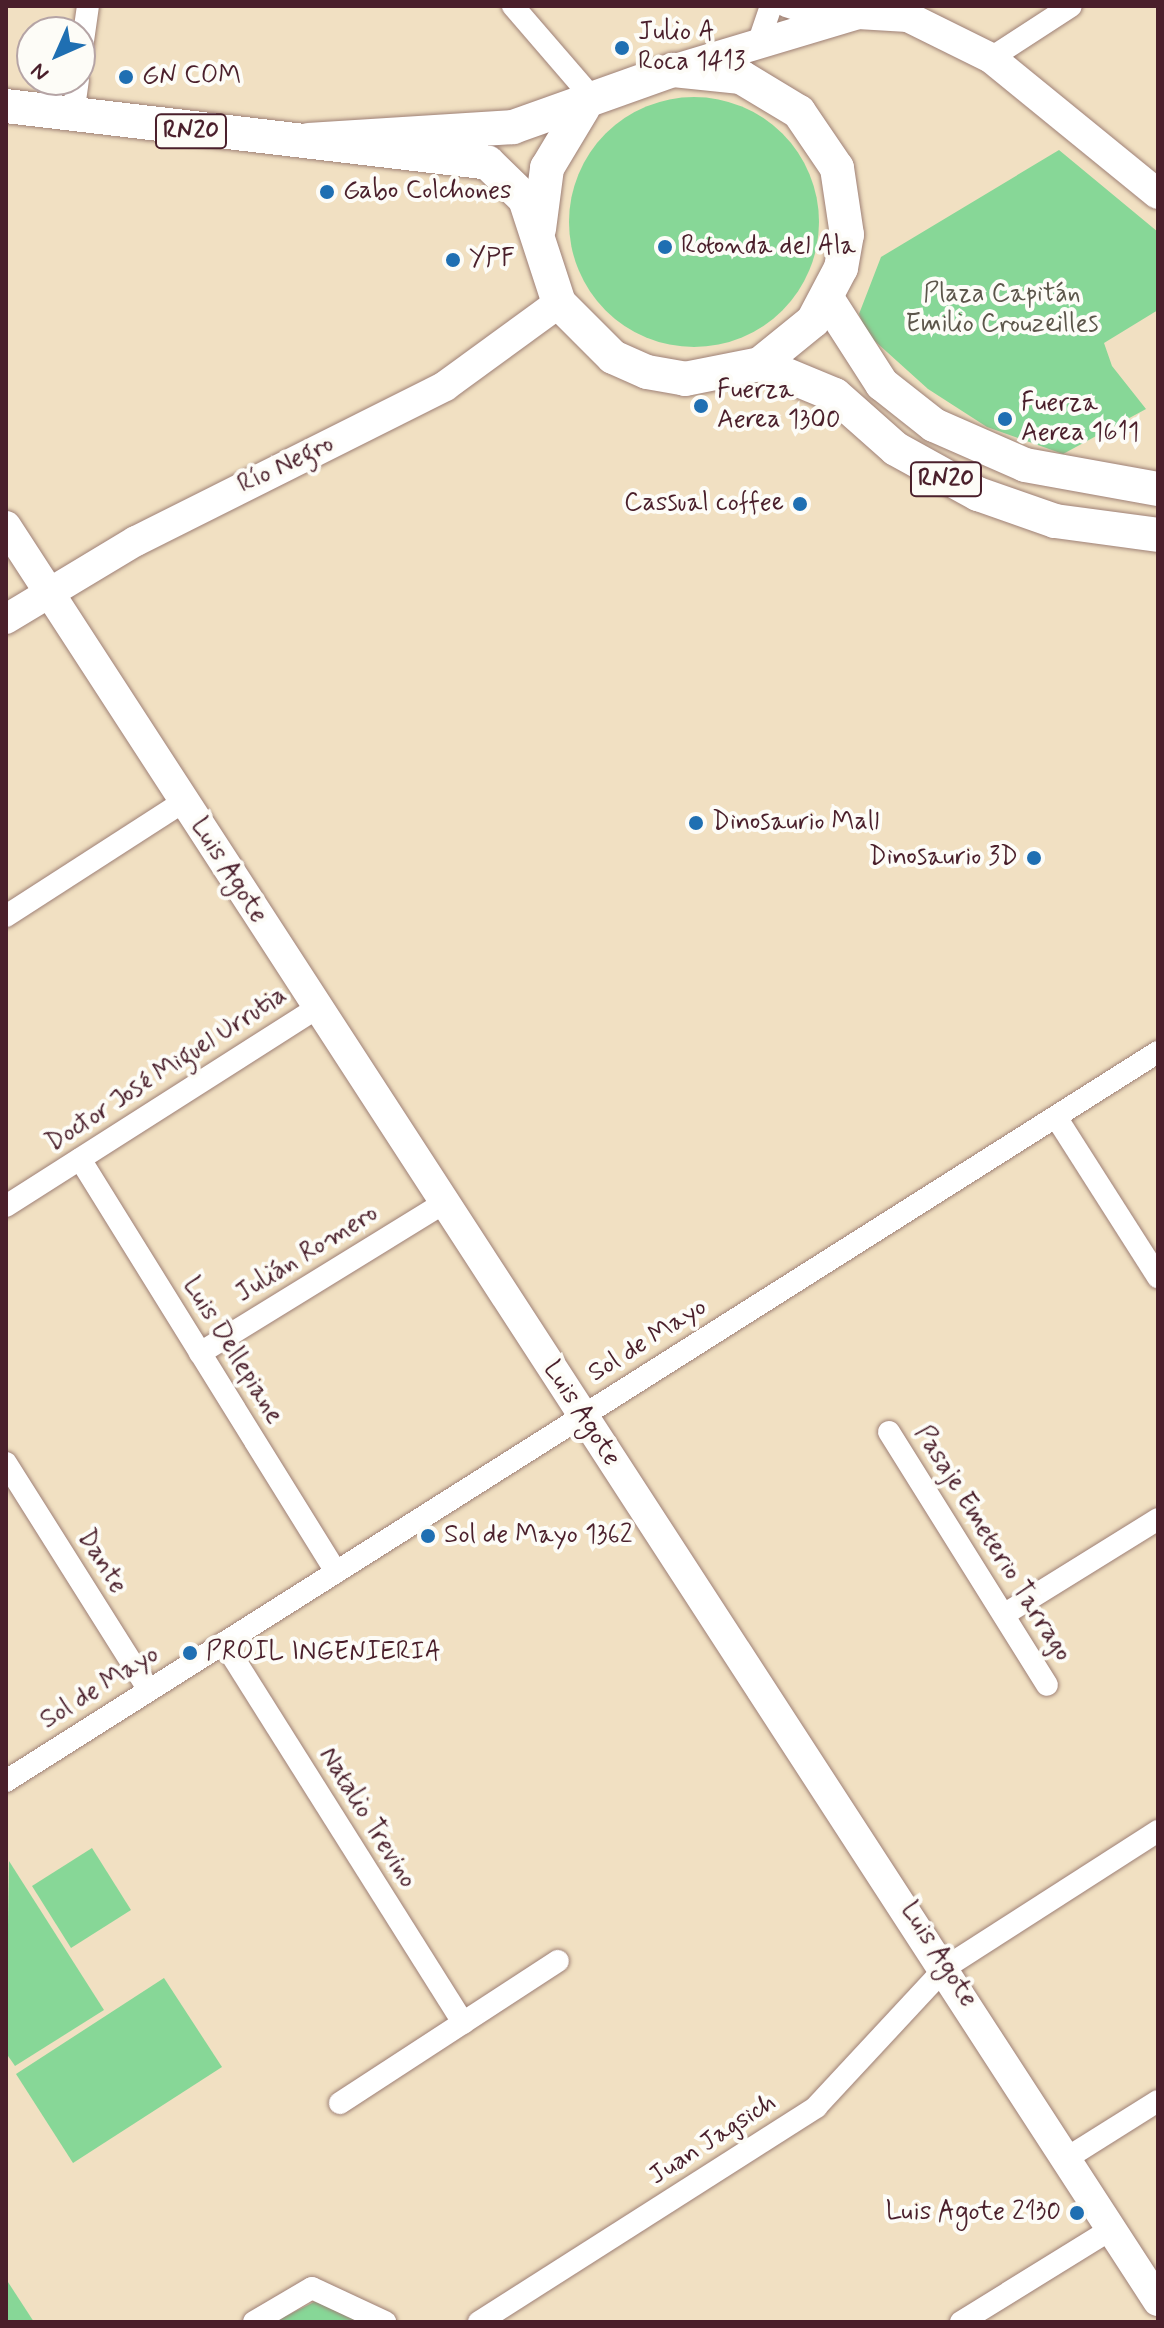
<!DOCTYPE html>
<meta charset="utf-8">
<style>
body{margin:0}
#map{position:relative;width:1164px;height:2328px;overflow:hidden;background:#f1e0c2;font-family:Mynerve,sans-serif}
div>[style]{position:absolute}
.green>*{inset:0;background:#87d797}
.round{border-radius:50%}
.roads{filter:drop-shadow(0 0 2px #9e8076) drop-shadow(0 0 2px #9e8076)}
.minor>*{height:22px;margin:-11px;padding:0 11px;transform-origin:11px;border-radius:11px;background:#fff}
.secondary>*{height:30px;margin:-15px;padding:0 15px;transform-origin:15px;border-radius:15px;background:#fff}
.primary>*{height:34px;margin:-17px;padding:0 17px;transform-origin:17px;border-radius:17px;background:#fff}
.dots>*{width:22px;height:22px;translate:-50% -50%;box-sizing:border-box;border:4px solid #fdfcf7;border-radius:50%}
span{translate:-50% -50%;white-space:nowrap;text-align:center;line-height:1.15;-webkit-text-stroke:8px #fdfcf7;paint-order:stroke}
.shield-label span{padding:2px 6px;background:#fdfcf7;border:2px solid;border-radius:6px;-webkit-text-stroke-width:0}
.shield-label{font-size:24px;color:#4a1f2b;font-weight:700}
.poi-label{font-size:26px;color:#4a1f2b}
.left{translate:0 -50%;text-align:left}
.right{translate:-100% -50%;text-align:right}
.park-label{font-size:26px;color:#5c564b}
.street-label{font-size:26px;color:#4a1f2b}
.frame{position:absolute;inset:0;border:8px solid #4a1f2b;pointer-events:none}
.north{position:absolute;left:16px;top:16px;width:80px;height:80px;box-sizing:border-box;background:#fdfcf7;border:2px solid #b5a4a5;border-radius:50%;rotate:225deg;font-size:22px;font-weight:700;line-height:32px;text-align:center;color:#4a1f2b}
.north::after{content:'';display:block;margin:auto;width:28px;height:36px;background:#1f6fb2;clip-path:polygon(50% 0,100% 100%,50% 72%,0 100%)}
</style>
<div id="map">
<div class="green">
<i class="round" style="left:569px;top:97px;width:250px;height:250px"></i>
<i style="clip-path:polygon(1059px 150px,1158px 232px,1158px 310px,1104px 343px,1112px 366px,1146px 409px,1063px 454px,987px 427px,928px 389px,867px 334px,859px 314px,881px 257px)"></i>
<i style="clip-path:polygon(92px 1848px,131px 1910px,71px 1948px,32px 1886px)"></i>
<i style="clip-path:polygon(9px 1861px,104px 2010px,15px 2066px,6px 2053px)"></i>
<i style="clip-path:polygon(164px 1978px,222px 2067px,73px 2163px,16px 2074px)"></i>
<i style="clip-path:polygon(6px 2279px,34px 2322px,6px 2322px)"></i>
<i style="clip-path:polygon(318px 2300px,363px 2322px,274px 2322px)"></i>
</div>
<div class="roads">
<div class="minor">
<i style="left:513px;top:6px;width:125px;rotate:49.2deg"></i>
<i style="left:786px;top:6px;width:49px;rotate:17.7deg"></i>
<i style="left:758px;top:44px;width:40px;rotate:-71.1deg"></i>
<i style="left:991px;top:58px;width:95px;rotate:-33deg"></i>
<i style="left:80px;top:62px;width:57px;rotate:-81.9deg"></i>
<i style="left:73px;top:115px;width:35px;rotate:-82deg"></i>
<i style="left:6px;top:916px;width:211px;rotate:-32.8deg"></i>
<i style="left:1056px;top:1117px;width:190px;rotate:57.5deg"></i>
<i style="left:80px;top:1159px;width:486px;rotate:58.2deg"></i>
<i style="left:6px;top:1206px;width:369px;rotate:-32.5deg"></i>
<i style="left:200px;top:1353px;width:286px;rotate:-31.6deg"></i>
<i style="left:889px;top:1432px;width:298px;rotate:58deg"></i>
<i style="left:6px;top:1463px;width:268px;rotate:57.8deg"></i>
<i style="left:1005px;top:1614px;width:180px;rotate:-31.8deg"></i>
<i style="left:224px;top:1643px;width:449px;rotate:57.8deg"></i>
<i style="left:6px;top:1781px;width:1363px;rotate:-32.33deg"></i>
<i style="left:340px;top:2103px;width:260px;rotate:-33.1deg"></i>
<i style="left:1067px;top:2158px;width:107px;rotate:-32.1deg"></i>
<i style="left:254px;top:2322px;width:67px;rotate:-30.4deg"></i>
<i style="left:312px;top:2288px;width:81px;rotate:25deg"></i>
<i style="left:479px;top:2322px;width:400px;rotate:-32.5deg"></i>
<i style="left:816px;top:2107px;width:191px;rotate:-47.1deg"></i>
<i style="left:946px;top:1967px;width:252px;rotate:-32.7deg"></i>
<i style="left:961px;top:2322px;width:179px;rotate:-31.7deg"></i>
</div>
<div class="secondary">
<i style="left:675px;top:69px;width:191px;rotate:-16.7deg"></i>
<i style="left:858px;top:14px;width:50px;rotate:3.4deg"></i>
<i style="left:908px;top:17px;width:93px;rotate:26.3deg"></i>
<i style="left:991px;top:58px;width:215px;rotate:39.2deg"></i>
<i style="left:6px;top:526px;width:2116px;rotate:57.02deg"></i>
<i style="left:6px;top:619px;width:152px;rotate:-31deg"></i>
<i style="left:136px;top:541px;width:346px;rotate:-26.6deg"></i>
<i style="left:445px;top:386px;width:141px;rotate:-36.1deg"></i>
</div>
<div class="primary">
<i style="left:6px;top:106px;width:485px;rotate:6.7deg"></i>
<i style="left:488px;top:163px;width:52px;rotate:44.2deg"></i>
<i style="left:525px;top:199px;width:109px;rotate:71.9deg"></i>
<i style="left:559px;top:303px;width:76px;rotate:45deg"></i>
<i style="left:613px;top:357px;width:37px;rotate:24deg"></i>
<i style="left:647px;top:372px;width:39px;rotate:10deg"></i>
<i style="left:685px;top:379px;width:76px;rotate:-11.3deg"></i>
<i style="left:760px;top:364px;width:68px;rotate:-39.1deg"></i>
<i style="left:813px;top:321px;width:60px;rotate:-62.2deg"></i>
<i style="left:841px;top:268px;width:34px;rotate:-80deg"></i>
<i style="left:847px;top:235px;width:68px;rotate:-98.5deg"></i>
<i style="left:837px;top:168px;width:68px;rotate:-124.2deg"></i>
<i style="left:799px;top:112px;width:68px;rotate:-148.9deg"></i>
<i style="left:741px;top:77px;width:68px;rotate:-174.1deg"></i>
<i style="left:673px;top:70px;width:170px;rotate:160.4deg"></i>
<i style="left:513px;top:127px;width:204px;rotate:176.4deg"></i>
<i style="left:539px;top:229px;width:62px;rotate:-82.5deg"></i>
<i style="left:547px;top:168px;width:70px;rotate:-59deg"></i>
<i style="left:828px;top:300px;width:100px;rotate:57.3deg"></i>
<i style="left:882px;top:384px;width:66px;rotate:38.3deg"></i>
<i style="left:934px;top:425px;width:99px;rotate:23.7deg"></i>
<i style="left:1025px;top:465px;width:135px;rotate:10.2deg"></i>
<i style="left:760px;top:364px;width:81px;rotate:22.5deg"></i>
<i style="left:835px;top:395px;width:81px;rotate:41.5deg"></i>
<i style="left:896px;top:449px;width:94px;rotate:28.8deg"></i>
<i style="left:978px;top:494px;width:82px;rotate:19.3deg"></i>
<i style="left:1055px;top:521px;width:104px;rotate:7.7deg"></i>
</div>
</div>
<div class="dots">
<i style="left:622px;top:48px;background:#1f6fb2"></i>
<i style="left:126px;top:77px;background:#1f6fb2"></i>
<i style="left:327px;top:192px;background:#1f6fb2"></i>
<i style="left:665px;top:247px;background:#1f6fb2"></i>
<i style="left:453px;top:260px;background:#1f6fb2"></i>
<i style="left:701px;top:406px;background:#1f6fb2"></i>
<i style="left:1005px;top:419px;background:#1f6fb2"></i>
<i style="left:800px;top:504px;background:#1f6fb2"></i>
<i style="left:696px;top:823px;background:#1f6fb2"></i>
<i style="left:1034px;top:858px;background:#1f6fb2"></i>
<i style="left:428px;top:1536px;background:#1f6fb2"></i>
<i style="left:190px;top:1653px;background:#1f6fb2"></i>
<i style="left:1077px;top:2213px;background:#1f6fb2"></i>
</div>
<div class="shield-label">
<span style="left:191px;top:131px">RN20</span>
<span style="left:946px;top:479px">RN20</span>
</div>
<div class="poi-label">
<span class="left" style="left:638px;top:48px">Julio A<br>Roca 1413</span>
<span class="left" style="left:142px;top:77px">GN COM</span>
<span class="left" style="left:343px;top:192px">Gabo Colchones</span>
<span class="left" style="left:681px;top:247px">Rotonda del Ala</span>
<span class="left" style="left:469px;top:260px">YPF</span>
<span class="left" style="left:717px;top:406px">Fuerza<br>Aerea 1300</span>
<span class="left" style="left:1021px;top:419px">Fuerza<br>Aerea 1611</span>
<span class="right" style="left:784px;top:504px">Cassual coffee</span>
<span class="left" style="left:712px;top:823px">Dinosaurio Mall</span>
<span class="right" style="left:1018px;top:858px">Dinosaurio 3D</span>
<span class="left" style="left:444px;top:1536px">Sol de Mayo 1362</span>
<span class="left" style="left:206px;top:1653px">PROIL INGENIERIA</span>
<span class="right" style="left:1061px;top:2213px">Luis Agote 2130</span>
</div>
<div class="park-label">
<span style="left:1002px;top:310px">Plaza Capitán<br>Emilio Crouzeilles</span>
</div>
<div class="street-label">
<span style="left:286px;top:465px;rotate:-26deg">Río Negro</span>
<span style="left:228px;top:871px;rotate:57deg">Luis Agote</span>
<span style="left:167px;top:1070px;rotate:-33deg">Doctor José Miguel Urrutia</span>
<span style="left:307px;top:1254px;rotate:-32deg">Julián Romero</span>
<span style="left:648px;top:1341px;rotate:-32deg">Sol de Mayo</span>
<span style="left:232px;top:1351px;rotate:58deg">Luis Dellepiane</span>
<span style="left:581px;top:1414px;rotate:57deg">Luis Agote</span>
<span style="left:992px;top:1544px;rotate:58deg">Pasaje Emeterio Tarrago</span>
<span style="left:101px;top:1562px;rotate:58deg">Dante</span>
<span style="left:100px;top:1688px;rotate:-32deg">Sol de Mayo</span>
<span style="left:367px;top:1818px;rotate:58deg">Natalio Trevino</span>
<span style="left:938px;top:1955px;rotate:57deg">Luis Agote</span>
<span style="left:713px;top:2140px;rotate:-33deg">Juan Jagsich</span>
</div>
<div class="frame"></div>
<div class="north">N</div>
</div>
